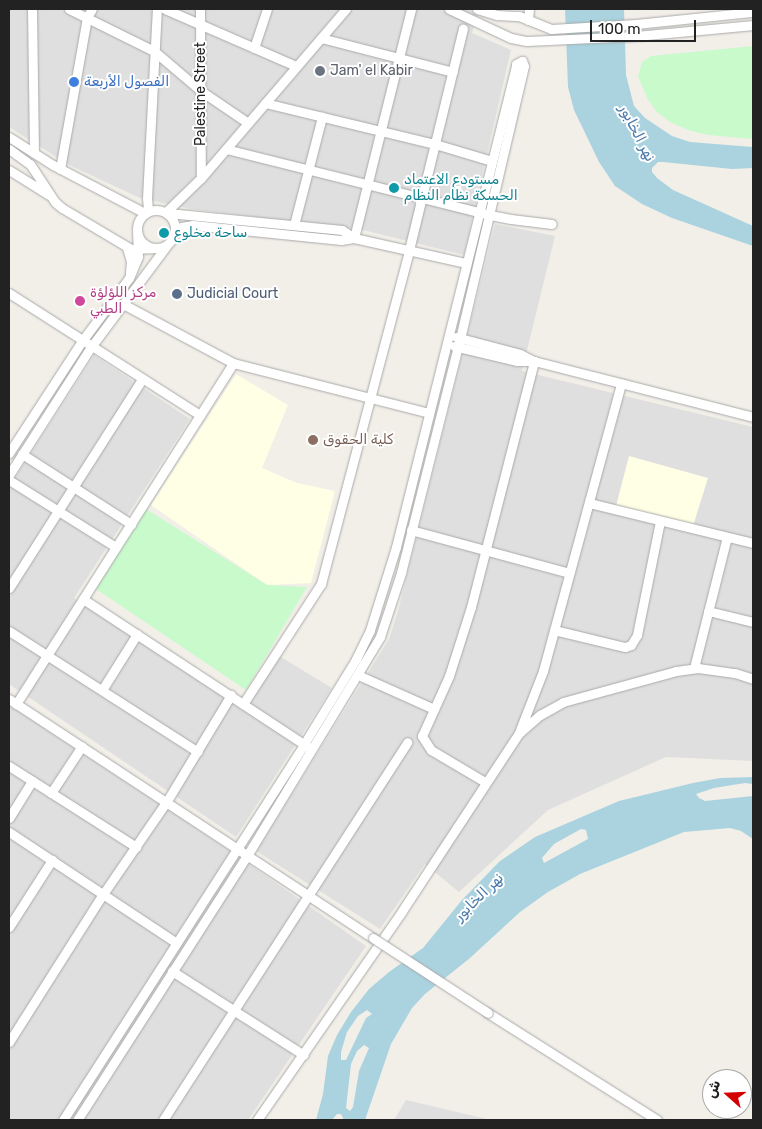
<!DOCTYPE html>
<meta charset="utf-8">
<style>
body{margin:0}
#map{position:relative;width:762px;height:1129px;overflow:hidden;background:#f2efe9;font-family:Rubik,Cairo,sans-serif}
div>[style]{position:absolute}
.residential>*{inset:0;background:#e0dfdf}
.education>*{inset:0;background:#ffffe5}
.park>*{inset:0;background:#c8facc}
.water>*{inset:0;background:#aad3df}
.roads{filter:drop-shadow(0 0 1px #a9a9a9) drop-shadow(0 0 1px #a9a9a9)}
.minor>*{height:9px;margin:-4.5px;padding:0 4.5px;transform-origin:4.5px;border-radius:4.5px;background:#fff}
.minor>.ring{margin:-4.5px;padding:0;box-sizing:content-box;background:none;border:9px solid #fff;border-radius:50%}
.bridges{filter:drop-shadow(0 0 1px #a9a9a9) drop-shadow(0 0 1px #a9a9a9)}
.minor-bridge>*{height:9px;margin:-4.5px;padding:0 4.5px;transform-origin:4.5px;border-radius:4.5px;background:#fff}
.dots>*{width:14px;height:14px;translate:-50% -50%;box-sizing:border-box;border:2px solid #fff;border-radius:50%}
span{translate:-50% -50%;white-space:nowrap;text-align:center;line-height:1.15;-webkit-text-stroke:4px #fff;paint-order:stroke}
.worship-label{font-size:14px;color:#5b616d}
.left{translate:0 -50%;text-align:left}
.shop-label{font-size:14px;color:#366cbe}
.street-label{font-size:14px;color:#222}
.culture-label{font-size:14px;color:#0d838f}
.hotel-label{font-size:14px;color:#b23c85}
.service-label{font-size:14px;color:#4e5e75}
.education-label{font-size:14px;color:#785e54}
.water-label{font-size:15px;color:#4a7aab;font-style:italic}
.frame{position:absolute;inset:0;border:10px solid #222;pointer-events:none}
.north{position:absolute;left:702px;top:1069px;width:50px;height:50px;box-sizing:border-box;background:#fff;border:1px solid #a7a7a7;border-radius:50%;rotate:290deg;font-size:14px;font-weight:700;line-height:20px;text-align:center;color:#222}
.north::after{content:'';display:block;margin:auto;width:18px;height:22px;background:#d40000;clip-path:polygon(50% 0,100% 100%,50% 72%,0 100%)}
.scale{position:absolute;left:590px;top:20px;width:106px;height:22px;box-sizing:border-box;border:2px solid #222;border-top:0;padding-left:6px;font-size:15px;line-height:18px;white-space:nowrap;color:#222;-webkit-text-stroke:4px #fff;paint-order:stroke}
</style>
<div id="map">
<div class="residential">
<i style="clip-path:polygon(9px 9px,480px 9px,472px 33px,511px 50px,464px 255px,363px 230px,191px 209px,140px 198px,69px 165px,9px 127px)"></i>
<i style="clip-path:polygon(495px 224px,555px 236px,522px 371px,753px 427px,753px 761px,666px 757px,548px 810px,459px 892px,425px 864px,380px 929px,256px 851px,389px 639px,398px 611px)"></i>
<i style="clip-path:polygon(94px 355px,190px 419px,74px 598px,245px 710px,279px 656px,332px 688px,236px 837px,9px 684px,9px 487px)"></i>
<i style="clip-path:polygon(9px 705px,229px 850px,366px 946px,248px 1120px,9px 1120px)"></i>
<i style="clip-path:polygon(406px 1100px,491px 1120px,394px 1120px)"></i>
</div>
<div class="education">
<i style="clip-path:polygon(236px 374px,288px 405px,262px 468px,297px 483px,335px 491px,311px 583px,267px 585px,151px 505px)"></i>
<i style="clip-path:polygon(629px 456px,708px 478px,693px 526px,616px 506px)"></i>
</div>
<div class="park">
<i style="clip-path:polygon(753px 46px,753px 139px,708px 135px,688px 130px,670px 122px,657px 112px,648px 100px,638px 76px,642px 62px,651px 56px)"></i>
<i style="clip-path:polygon(146px 509px,267px 585px,307px 587px,246px 690px,96px 589px)"></i>
</div>
<div class="water">
<i style="clip-path:polygon(565px 9px,624px 9px,626px 75px,634px 106px,645px 118px,672px 136px,690px 142px,753px 147px,753px 168px,732px 169px,663px 162px,658px 162px,652px 168px,652px 172px,657px 178px,673px 190px,753px 226px,753px 246px,672px 218px,642px 204px,615px 186px,599px 162px,574px 110px,568px 87px)"></i>
<i style="clip-path:polygon(evenodd,753px 777px,753px 784px,745px 783px,714px 788px,696px 794px,699px 798px,705px 801px,753px 796px,753px 839px,741px 831px,730px 828px,684px 832px,580px 874px,548px 892px,520px 912px,470px 958px,425px 994px,412px 1008px,391px 1044px,365px 1120px,344px 1120px,341px 1114px,337px 1114px,332px 1120px,316px 1120px,323px 1094px,328px 1056px,337px 1035px,351px 1012px,369px 989px,389px 972px,423px 948px,462px 900px,500px 861px,535px 837px,619px 801px,693px 783px,720px 778px,753px 777px,581px 829px,586px 830px,588px 839px,544px 863px,542px 858px,554px 844px,581px 829px,753px 777px,367px 1010px,372px 1014px,366px 1018px,346px 1060px,341px 1060px,341px 1052px,347px 1032px,358px 1016px,367px 1010px,753px 777px,364px 1045px,369px 1048px,359px 1071px,353px 1107px,350px 1111px,346px 1108px,351px 1064px,357px 1051px,364px 1045px)"></i>
</div>
<div class="roads">
<div class="minor">
<i style="left:32px;top:9px;width:144px;rotate:89.2deg"></i>
<i style="left:69px;top:9px;width:95px;rotate:26.3deg"></i>
<i style="left:154px;top:51px;width:62px;rotate:40.4deg"></i>
<i style="left:201px;top:91px;width:57px;rotate:34.2deg"></i>
<i style="left:165px;top:9px;width:143px;rotate:23.5deg"></i>
<i style="left:200px;top:9px;width:169px;rotate:89.7deg"></i>
<i style="left:449px;top:9px;width:68px;rotate:25.1deg"></i>
<i style="left:511px;top:38px;width:16px;rotate:11deg"></i>
<i style="left:527px;top:41px;width:109px;rotate:-2.6deg"></i>
<i style="left:636px;top:36px;width:118px;rotate:-5.4deg"></i>
<i style="left:477px;top:9px;width:21px;rotate:17deg"></i>
<i style="left:497px;top:15px;width:22px;rotate:3deg"></i>
<i style="left:519px;top:16px;width:35px;rotate:22deg"></i>
<i style="left:551px;top:29px;width:85px;rotate:-3.4deg"></i>
<i style="left:636px;top:24px;width:118px;rotate:-5.9deg"></i>
<i style="left:528px;top:20px;width:11px;rotate:-85deg"></i>
<i style="left:321px;top:38px;width:136px;rotate:14.4deg"></i>
<i style="left:254px;top:48px;width:41px;rotate:-71.6deg"></i>
<i style="left:265px;top:103px;width:175px;rotate:13.6deg"></i>
<i style="left:435px;top:144px;width:59px;rotate:16.6deg"></i>
<i style="left:9px;top:137px;width:52px;rotate:32.5deg"></i>
<i style="left:53px;top:165px;width:104px;rotate:27.6deg"></i>
<i style="left:9px;top:149px;width:26px;rotate:36deg"></i>
<i style="left:30px;top:164px;width:45px;rotate:56.7deg"></i>
<i style="left:55px;top:202px;width:9px;rotate:41deg"></i>
<i style="left:62px;top:208px;width:80px;rotate:30.7deg"></i>
<i style="left:131px;top:249px;width:27px;rotate:-2deg"></i>
<i style="left:226px;top:149px;width:272px;rotate:14deg"></i>
<i style="left:490px;top:215px;width:21px;rotate:11deg"></i>
<i style="left:511px;top:219px;width:41px;rotate:7deg"></i>
<i style="left:60px;top:169px;width:154px;rotate:-79.9deg"></i>
<i style="left:87px;top:17px;width:9px;rotate:-58deg"></i>
<i style="left:9px;top:170px;width:47px;rotate:32deg"></i>
<i class="ring" style="left:137px;top:210px;width:29px;height:29px"></i>
<i style="left:148px;top:211px;width:13px;rotate:-94deg"></i>
<i style="left:147px;top:198px;width:189px;rotate:-87deg"></i>
<i style="left:166px;top:212px;width:49px;rotate:-44.2deg"></i>
<i style="left:201px;top:178px;width:223px;rotate:-49.4deg"></i>
<i style="left:168px;top:213px;width:175px;rotate:5.6deg"></i>
<i style="left:342px;top:230px;width:14px;rotate:34deg"></i>
<i style="left:354px;top:238px;width:115px;rotate:12.6deg"></i>
<i style="left:294px;top:225px;width:112px;rotate:-75.5deg"></i>
<i style="left:176px;top:228px;width:17px;rotate:-10deg"></i>
<i style="left:193px;top:225px;width:149px;rotate:5.8deg"></i>
<i style="left:341px;top:240px;width:13px;rotate:-9deg"></i>
<i style="left:354px;top:238px;width:236px;rotate:-76deg"></i>
<i style="left:127px;top:248px;width:14px;rotate:73deg"></i>
<i style="left:131px;top:261px;width:12px;rotate:95deg"></i>
<i style="left:9px;top:293px;width:227px;rotate:32.6deg"></i>
<i style="left:123px;top:304px;width:125px;rotate:28.2deg"></i>
<i style="left:233px;top:363px;width:202px;rotate:14.3deg"></i>
<i style="left:456px;top:337px;width:66px;rotate:14.9deg"></i>
<i style="left:520px;top:354px;width:16px;rotate:27deg"></i>
<i style="left:534px;top:361px;width:226px;rotate:14.3deg"></i>
<i style="left:454px;top:346px;width:65px;rotate:13.4deg"></i>
<i style="left:517px;top:361px;width:17px"></i>
<i style="left:9px;top:453px;width:134px;rotate:-56.9deg"></i>
<i style="left:82px;top:341px;width:79px;rotate:-53.3deg"></i>
<i style="left:129px;top:278px;width:23px;rotate:-67deg"></i>
<i style="left:138px;top:257px;width:24px;rotate:-92deg"></i>
<i style="left:22px;top:454px;width:130px;rotate:32.7deg"></i>
<i style="left:9px;top:475px;width:152px;rotate:-57.4deg"></i>
<i style="left:91px;top:347px;width:127px;rotate:-53.3deg"></i>
<i style="left:9px;top:480px;width:126px;rotate:32.1deg"></i>
<i style="left:589px;top:503px;width:169px;rotate:13.7deg"></i>
<i style="left:411px;top:530px;width:164px;rotate:15.2deg"></i>
<i style="left:9px;top:588px;width:248px;rotate:-57.5deg"></i>
<i style="left:83px;top:599px;width:269px;rotate:33.3deg"></i>
<i style="left:708px;top:611px;width:46px;rotate:13.7deg"></i>
<i style="left:554px;top:630px;width:73px;rotate:13.5deg"></i>
<i style="left:625px;top:647px;width:6px;rotate:-18deg"></i>
<i style="left:631px;top:645px;width:12px;rotate:-59deg"></i>
<i style="left:637px;top:635px;width:116px;rotate:-78.6deg"></i>
<i style="left:9px;top:631px;width:224px;rotate:32.6deg"></i>
<i style="left:694px;top:668px;width:135px;rotate:-75.9deg"></i>
<i style="left:358px;top:675px;width:83px;rotate:24.1deg"></i>
<i style="left:102px;top:690px;width:66px;rotate:-58deg"></i>
<i style="left:9px;top:699px;width:435px;rotate:33.3deg"></i>
<i style="left:16px;top:704px;width:404px;rotate:-57.5deg"></i>
<i style="left:243px;top:704px;width:143px;rotate:-57deg"></i>
<i style="left:321px;top:584px;width:345px;rotate:-75.2deg"></i>
<i style="left:409px;top:250px;width:228px;rotate:-76.3deg"></i>
<i style="left:520px;top:730px;width:63px;rotate:-68.7deg"></i>
<i style="left:543px;top:671px;width:298px;rotate:-74.8deg"></i>
<i style="left:9px;top:766px;width:151px;rotate:32.5deg"></i>
<i style="left:485px;top:782px;width:63px;rotate:-149.3deg"></i>
<i style="left:431px;top:750px;width:17px;rotate:-123deg"></i>
<i style="left:422px;top:736px;width:66px;rotate:-65.8deg"></i>
<i style="left:449px;top:676px;width:72px;rotate:-72.3deg"></i>
<i style="left:471px;top:607px;width:254px;rotate:-75.6deg"></i>
<i style="left:51px;top:793px;width:56px;rotate:-56.6deg"></i>
<i style="left:9px;top:818px;width:44px;rotate:-58.1deg"></i>
<i style="left:9px;top:832px;width:201px;rotate:33.5deg"></i>
<i style="left:9px;top:927px;width:80px;rotate:-57.3deg"></i>
<i style="left:172px;top:971px;width:156px;rotate:32.5deg"></i>
<i style="left:488px;top:1013px;width:200px;rotate:32.3deg"></i>
<i style="left:9px;top:1042px;width:175px;rotate:-57.6deg"></i>
<i style="left:103px;top:894px;width:113px;rotate:-55.5deg"></i>
<i style="left:167px;top:801px;width:124px;rotate:-58.9deg"></i>
<i style="left:63px;top:1120px;width:447px;rotate:-57.3deg"></i>
<i style="left:304px;top:744px;width:100px;rotate:-58.5deg"></i>
<i style="left:356px;top:659px;width:32px;rotate:-64deg"></i>
<i style="left:370px;top:630px;width:87px;rotate:-72.6deg"></i>
<i style="left:396px;top:547px;width:498px;rotate:-76deg"></i>
<i style="left:516px;top:64px;width:7px;rotate:-27deg"></i>
<i style="left:522px;top:61px;width:5px;rotate:68deg"></i>
<i style="left:524px;top:66px;width:279px;rotate:103.2deg"></i>
<i style="left:460px;top:338px;width:242px;rotate:104.1deg"></i>
<i style="left:401px;top:573px;width:67px;rotate:108.2deg"></i>
<i style="left:380px;top:637px;width:254px;rotate:121.3deg"></i>
<i style="left:248px;top:854px;width:316px;rotate:122.7deg"></i>
<i style="left:163px;top:1120px;width:450px;rotate:-57.1deg"></i>
<i style="left:257px;top:1120px;width:254px;rotate:-55.2deg"></i>
<i style="left:402px;top:911px;width:213px;rotate:-56.7deg"></i>
<i style="left:519px;top:733px;width:28px;rotate:-41deg"></i>
<i style="left:540px;top:715px;width:26px;rotate:-29deg"></i>
<i style="left:563px;top:702px;width:117px;rotate:-15.3deg"></i>
<i style="left:676px;top:671px;width:22px;rotate:-8deg"></i>
<i style="left:698px;top:668px;width:37px;rotate:8deg"></i>
<i style="left:735px;top:673px;width:19px;rotate:18deg"></i>
</div>
</div>
<div class="bridges">
<div class="minor-bridge">
<i style="left:373px;top:938px;width:137px;rotate:33.1deg"></i>
</div>
</div>
<div class="dots">
<i style="left:320px;top:71px;background:#6b7280"></i>
<i style="left:74px;top:82px;background:#3f7fe0"></i>
<i style="left:394px;top:188px;background:#0f9aa8"></i>
<i style="left:164px;top:233px;background:#0f9aa8"></i>
<i style="left:177px;top:294px;background:#5c6f8a"></i>
<i style="left:80px;top:301px;background:#d1479c"></i>
<i style="left:313px;top:440px;background:#8d6e63"></i>
</div>
<div class="worship-label">
<span class="left" style="left:330px;top:71px">Jam' el Kabir</span>
</div>
<div class="shop-label">
<span class="left" style="left:84px;top:82px">الفصول الأربعة</span>
</div>
<div class="street-label">
<span style="left:201px;top:94px;rotate:-90deg">Palestine Street</span>
</div>
<div class="culture-label">
<span class="left" style="left:404px;top:188px">مستودع الاعتماد<br>الحسكة نظام النظام</span>
<span class="left" style="left:174px;top:233px">ساحة مخلوع</span>
</div>
<div class="hotel-label">
<span class="left" style="left:90px;top:301px">مركز اللؤلؤة<br>الطبي</span>
</div>
<div class="service-label">
<span class="left" style="left:187px;top:294px">Judicial Court</span>
</div>
<div class="education-label">
<span class="left" style="left:323px;top:440px">كلية الحقوق</span>
</div>
<div class="water-label">
<span style="left:637px;top:133px;rotate:63deg">نهر الخابور</span>
<span style="left:479px;top:897px;rotate:-44deg">نهر الخابور</span>
</div>
<div class="frame"></div>
<div class="north">ش</div>
<div class="scale">100 m</div>
</div>
